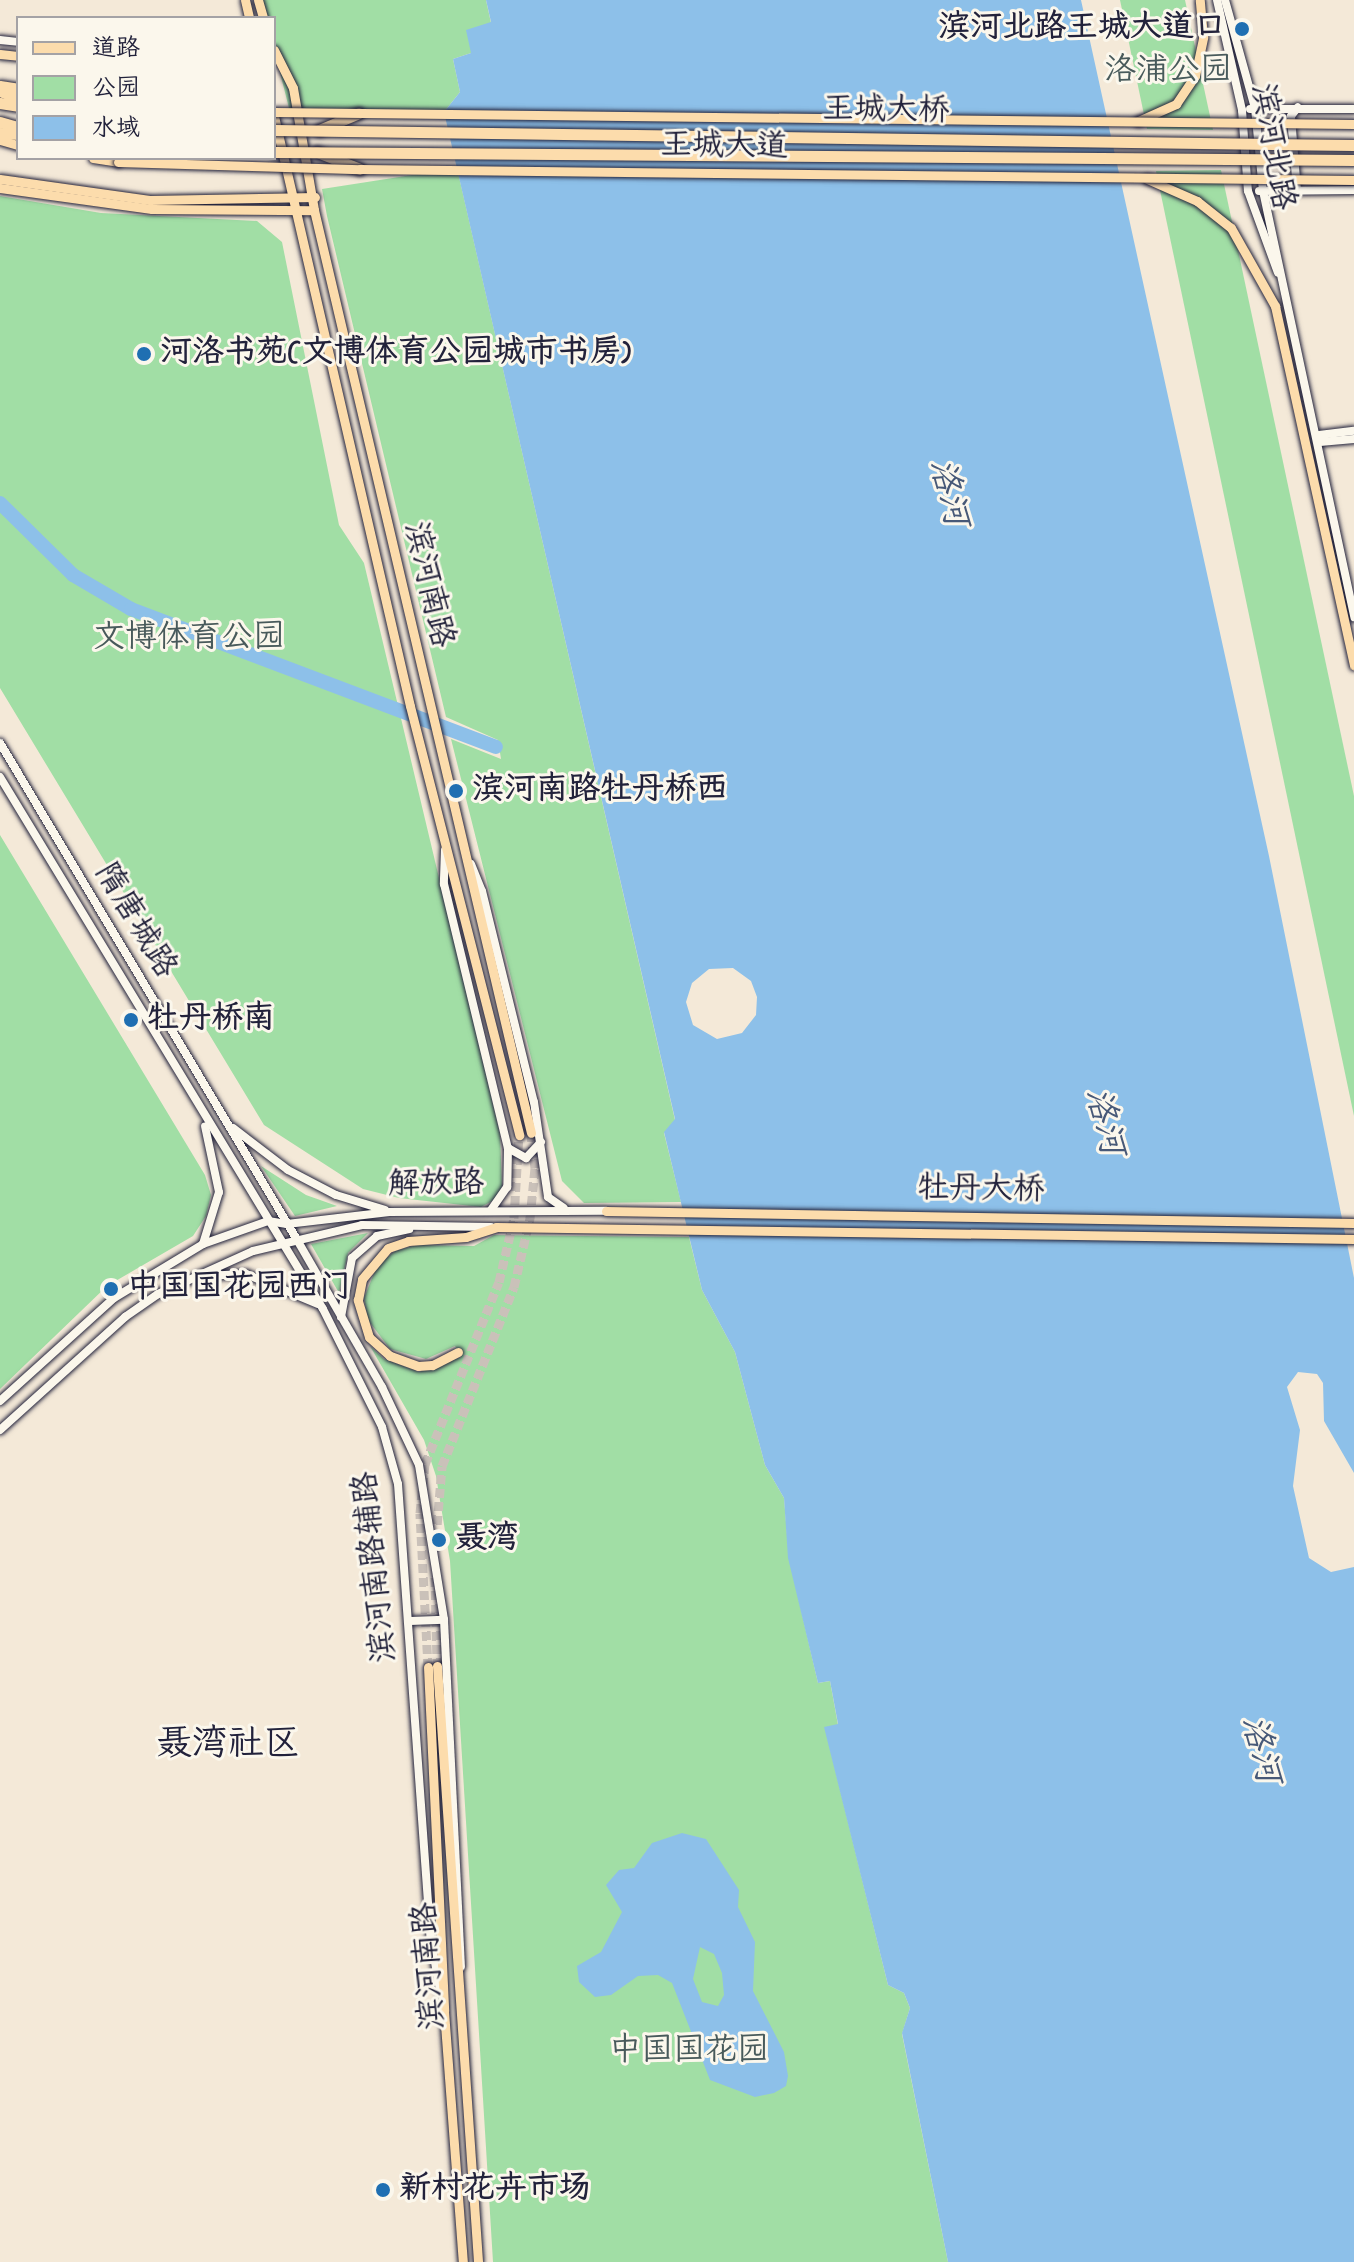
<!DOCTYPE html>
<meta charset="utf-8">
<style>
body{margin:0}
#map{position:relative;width:1354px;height:2262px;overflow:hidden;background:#f4e9d8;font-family:"Indie Flower","LXGW WenKai TC",sans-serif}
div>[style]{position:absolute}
.green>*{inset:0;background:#a1dea5}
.water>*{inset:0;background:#8dc0e9}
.canal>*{height:8px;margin:-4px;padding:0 4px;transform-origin:4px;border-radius:4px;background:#8dc0e9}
.river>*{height:14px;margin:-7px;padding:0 7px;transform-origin:7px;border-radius:7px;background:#8dc0e9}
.primary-tunnel>*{height:9px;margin-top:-4.5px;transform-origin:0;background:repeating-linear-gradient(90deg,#cac1b9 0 9px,transparent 0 13.5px)}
.roads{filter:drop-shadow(0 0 2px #22223b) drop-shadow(0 0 2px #22223b)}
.secondary>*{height:8px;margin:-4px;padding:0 4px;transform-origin:4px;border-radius:4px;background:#fbf7ec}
.primary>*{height:9px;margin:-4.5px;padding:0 4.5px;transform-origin:4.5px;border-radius:4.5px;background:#fcdcac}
.highway>*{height:11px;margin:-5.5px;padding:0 5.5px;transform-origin:5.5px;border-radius:5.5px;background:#fcdcac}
.bridges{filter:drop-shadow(0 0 2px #22223b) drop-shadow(0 0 2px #22223b)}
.primary-bridge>*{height:9px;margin:-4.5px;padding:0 4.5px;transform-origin:4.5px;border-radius:4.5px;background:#fcdcac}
.highway-bridge>*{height:11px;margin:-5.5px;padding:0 5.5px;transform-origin:5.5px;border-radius:5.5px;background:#fcdcac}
.dots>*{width:22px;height:22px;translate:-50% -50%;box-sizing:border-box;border:4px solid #fbf7ec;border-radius:50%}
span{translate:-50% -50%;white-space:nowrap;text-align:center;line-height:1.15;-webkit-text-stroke:6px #fbf7ec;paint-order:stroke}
.poi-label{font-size:32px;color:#22223b;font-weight:700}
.right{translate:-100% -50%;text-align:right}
.left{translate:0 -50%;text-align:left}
.park-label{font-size:32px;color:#485a5b}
.street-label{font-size:32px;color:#22223b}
.water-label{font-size:34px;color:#475978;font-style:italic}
.quarter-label{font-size:36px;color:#22223b}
.legend{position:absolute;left:16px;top:16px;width:260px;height:144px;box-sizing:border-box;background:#fbf7ec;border:2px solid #a4a2a5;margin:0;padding:10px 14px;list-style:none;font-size:24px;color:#22223b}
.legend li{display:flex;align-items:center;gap:16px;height:40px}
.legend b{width:40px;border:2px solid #a4a2a5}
</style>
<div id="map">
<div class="green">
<i style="clip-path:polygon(262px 0,486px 0,491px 23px,471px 53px,453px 59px,460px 92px,444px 112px,290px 112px,274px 49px,274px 18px,266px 18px)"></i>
<i style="clip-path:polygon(1120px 0,1185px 0,1213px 130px,1147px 129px)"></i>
<i style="clip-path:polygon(457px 168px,675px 1120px,664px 1133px,681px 1202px,584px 1203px,562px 1181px,451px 739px,501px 759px,498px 740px,446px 717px,327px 216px,322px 189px)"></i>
<i style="clip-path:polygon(1221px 170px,1354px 796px,1354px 1116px,1156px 171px)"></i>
<i style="clip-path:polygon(0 196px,101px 213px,257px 221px,282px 242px,339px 525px,364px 563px,500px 1134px,502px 1186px,496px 1199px,481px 1207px,399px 1198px,363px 1189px,264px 1125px,0 688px)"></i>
<i style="clip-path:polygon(0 835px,205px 1175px,211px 1195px,206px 1216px,193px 1236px,107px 1286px,0 1389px)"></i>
<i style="clip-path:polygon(261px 1166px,306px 1195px,337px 1206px,295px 1216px)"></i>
<i style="clip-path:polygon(368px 1233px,348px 1253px,339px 1293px,311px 1244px)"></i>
<i style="clip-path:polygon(494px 1235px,689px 1237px,702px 1290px,735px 1352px,765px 1465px,784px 1498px,789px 1558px,818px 1683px,830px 1681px,838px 1725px,825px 1728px,888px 1985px,904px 1993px,910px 2008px,902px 2034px,948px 2262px,493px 2262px,450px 1561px,436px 1476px,424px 1440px,370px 1346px,384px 1359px,419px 1372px,461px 1357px,455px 1346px,426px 1359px,390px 1349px,368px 1320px,364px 1298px,377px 1266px,395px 1251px,417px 1245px,474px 1246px)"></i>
</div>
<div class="water">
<i style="clip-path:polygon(evenodd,486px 0,1081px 0,1269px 856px,1354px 1278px,1354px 1473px,1324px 1421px,1323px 1383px,1317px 1374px,1298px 1372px,1287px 1387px,1300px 1430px,1293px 1486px,1309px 1558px,1331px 1572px,1354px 1567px,1354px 2262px,948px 2262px,902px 2033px,910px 2008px,904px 1993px,888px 1985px,824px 1727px,838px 1724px,830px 1681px,818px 1683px,788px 1558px,784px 1498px,765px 1465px,735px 1352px,702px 1290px,664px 1132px,675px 1119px,444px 112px,460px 92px,453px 59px,471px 53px,466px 30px,491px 22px,486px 0,733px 968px,751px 981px,757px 997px,756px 1015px,742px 1033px,717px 1039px,693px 1025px,686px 1002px,692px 983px,709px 969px,733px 968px)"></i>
<i style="clip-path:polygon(evenodd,682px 1833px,706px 1839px,739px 1890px,738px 1907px,755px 1942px,753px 1991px,784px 2052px,788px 2076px,786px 2086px,774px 2093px,755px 2097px,710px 2080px,672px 1983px,658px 1975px,638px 1976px,611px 1995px,595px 1997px,579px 1982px,577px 1966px,601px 1952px,622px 1912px,606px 1885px,619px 1870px,634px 1868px,652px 1843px,682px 1833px,700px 1947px,714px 1954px,722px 1973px,724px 1995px,718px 2006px,702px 2002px,693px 1979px,700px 1947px)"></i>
</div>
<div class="canal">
<i style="left:581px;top:782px;width:27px;rotate:24deg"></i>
</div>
<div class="river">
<i style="left:0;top:503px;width:103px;rotate:44.6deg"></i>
<i style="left:73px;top:575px;width:67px;rotate:30.4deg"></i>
<i style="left:131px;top:609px;width:390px;rotate:20.7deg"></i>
</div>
<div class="primary-tunnel">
<i style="left:435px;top:1551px;width:85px;rotate:-85.3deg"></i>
<i style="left:442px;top:1466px;width:193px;rotate:-68.1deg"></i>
<i style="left:514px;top:1287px;width:71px;rotate:-76.9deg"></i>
<i style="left:530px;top:1218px;width:50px;rotate:-84.3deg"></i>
<i style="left:535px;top:1168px;width:35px;rotate:-97deg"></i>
<i style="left:435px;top:1577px;width:89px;rotate:88.7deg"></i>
<i style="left:428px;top:1667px;width:154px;rotate:-93deg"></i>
<i style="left:420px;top:1513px;width:49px;rotate:-84.2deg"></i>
<i style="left:425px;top:1464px;width:196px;rotate:-67.9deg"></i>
<i style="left:499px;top:1282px;width:66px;rotate:-76.8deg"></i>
<i style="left:514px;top:1218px;width:83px;rotate:-86.6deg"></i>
</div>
<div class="roads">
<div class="secondary">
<i style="left:1217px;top:0;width:113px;rotate:77.2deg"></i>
<i style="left:1242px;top:110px;width:81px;rotate:85.8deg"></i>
<i style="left:1248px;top:191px;width:87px;rotate:69.9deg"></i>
<i style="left:1225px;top:0;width:112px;rotate:74.5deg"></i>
<i style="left:1255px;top:108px;width:83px;rotate:84.5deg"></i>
<i style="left:1263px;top:191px;width:436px;rotate:77.9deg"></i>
<i style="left:0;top:40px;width:18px;rotate:6deg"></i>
<i style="left:1250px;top:109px;width:104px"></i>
<i style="left:1259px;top:191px;width:95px;rotate:-0.6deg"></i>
<i style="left:1297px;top:191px;width:75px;rotate:-94.6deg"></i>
<i style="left:1291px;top:116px;width:11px;rotate:-52deg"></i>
<i style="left:1319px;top:435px;width:35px;rotate:-7deg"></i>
<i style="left:1320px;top:442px;width:34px;rotate:-5deg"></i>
<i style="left:0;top:743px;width:577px;rotate:59.12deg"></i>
<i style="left:296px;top:1238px;width:172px;rotate:60deg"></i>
<i style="left:382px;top:1387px;width:86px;rotate:64.6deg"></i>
<i style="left:419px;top:1465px;width:157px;rotate:80.8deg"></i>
<i style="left:444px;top:1620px;width:347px;rotate:87.2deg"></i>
<i style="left:0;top:777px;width:622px;rotate:58.74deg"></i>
<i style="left:323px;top:1309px;width:132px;rotate:63.4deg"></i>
<i style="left:382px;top:1427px;width:59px;rotate:74.3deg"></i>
<i style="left:398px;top:1484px;width:457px;rotate:85.9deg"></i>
<i style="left:431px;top:1940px;width:51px;rotate:79.8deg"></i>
<i style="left:445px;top:850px;width:34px;rotate:92deg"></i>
<i style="left:444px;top:884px;width:272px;rotate:76.4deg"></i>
<i style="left:508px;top:1148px;width:39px;rotate:91deg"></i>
<i style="left:507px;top:1187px;width:28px;rotate:125deg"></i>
<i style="left:471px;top:864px;width:29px;rotate:68deg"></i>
<i style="left:482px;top:891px;width:217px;rotate:76.2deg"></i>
<i style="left:534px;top:1102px;width:96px;rotate:81.6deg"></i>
<i style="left:548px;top:1197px;width:19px;rotate:35deg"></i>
<i style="left:233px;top:1128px;width:69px;rotate:37.4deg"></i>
<i style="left:288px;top:1170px;width:54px;rotate:27.5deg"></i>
<i style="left:336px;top:1195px;width:51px;rotate:17deg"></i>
<i style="left:508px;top:1148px;width:21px;rotate:29deg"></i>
<i style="left:526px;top:1158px;width:22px;rotate:-47deg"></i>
<i style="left:203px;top:1244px;width:54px;rotate:-72.9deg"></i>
<i style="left:219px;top:1192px;width:67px;rotate:-102deg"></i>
<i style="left:203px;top:1276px;width:43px;rotate:-2.7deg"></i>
<i style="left:246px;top:1274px;width:78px;rotate:22.6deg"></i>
<i style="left:341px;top:1317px;width:60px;rotate:-79.4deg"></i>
<i style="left:352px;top:1258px;width:33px;rotate:-41deg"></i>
<i style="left:377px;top:1236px;width:33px;rotate:-12deg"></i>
<i style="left:0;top:1401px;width:154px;rotate:-42.1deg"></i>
<i style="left:114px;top:1298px;width:104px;rotate:-31.2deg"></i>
<i style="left:203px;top:1244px;width:69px;rotate:-19.5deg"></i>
<i style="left:268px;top:1221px;width:19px;rotate:9deg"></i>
<i style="left:287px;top:1224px;width:103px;rotate:-6.7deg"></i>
<i style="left:389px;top:1212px;width:217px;rotate:-0.3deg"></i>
<i style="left:0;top:1430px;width:169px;rotate:-42.1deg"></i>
<i style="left:125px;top:1317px;width:40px;rotate:-34.9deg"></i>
<i style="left:158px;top:1294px;width:104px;rotate:-24.4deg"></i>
<i style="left:253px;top:1251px;width:112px;rotate:-13.4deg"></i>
<i style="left:362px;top:1225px;width:129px;rotate:0.9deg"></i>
<i style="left:410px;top:1621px;width:34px;rotate:-2deg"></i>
</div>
<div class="primary">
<i style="left:245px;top:0;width:18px;rotate:77deg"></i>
<i style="left:258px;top:0;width:19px;rotate:74deg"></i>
<i style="left:274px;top:50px;width:42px;rotate:63.4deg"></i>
<i style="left:293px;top:88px;width:124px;rotate:80.2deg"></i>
<i style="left:314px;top:210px;width:948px;rotate:76.77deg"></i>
<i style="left:0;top:54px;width:18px;rotate:6deg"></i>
<i style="left:0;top:85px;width:18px;rotate:9deg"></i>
<i style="left:274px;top:116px;width:605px;rotate:77.02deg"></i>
<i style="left:410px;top:706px;width:443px;rotate:75.7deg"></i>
<i style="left:1138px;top:121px;width:42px;rotate:-24.1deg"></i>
<i style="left:1176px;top:104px;width:34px;rotate:-56deg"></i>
<i style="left:1195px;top:76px;width:40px;rotate:-78deg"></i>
<i style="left:1203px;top:37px;width:37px;rotate:-95deg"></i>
<i style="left:0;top:140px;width:19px;rotate:16deg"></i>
<i style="left:93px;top:158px;width:25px;rotate:9deg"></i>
<i style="left:0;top:179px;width:151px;rotate:8deg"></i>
<i style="left:150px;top:200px;width:165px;rotate:-1deg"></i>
<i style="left:1147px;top:179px;width:55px;rotate:23.7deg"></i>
<i style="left:1197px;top:201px;width:43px;rotate:38.5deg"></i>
<i style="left:1231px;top:228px;width:90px;rotate:60.6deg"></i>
<i style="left:1275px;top:306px;width:368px;rotate:77.6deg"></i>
<i style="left:0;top:188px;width:153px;rotate:7.9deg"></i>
<i style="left:152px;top:209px;width:162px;rotate:0.4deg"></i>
<i style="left:606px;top:1211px;width:748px;rotate:0.92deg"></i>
<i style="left:458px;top:1352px;width:29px;rotate:153deg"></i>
<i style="left:432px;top:1365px;width:14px;rotate:176deg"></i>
<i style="left:418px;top:1366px;width:30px;rotate:-160deg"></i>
<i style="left:390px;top:1356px;width:28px;rotate:-138deg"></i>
<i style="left:369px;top:1337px;width:39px;rotate:-107deg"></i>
<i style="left:358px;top:1300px;width:21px;rotate:-79deg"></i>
<i style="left:362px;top:1279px;width:40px;rotate:-50deg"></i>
<i style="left:388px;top:1248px;width:21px;rotate:-19deg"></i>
<i style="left:408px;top:1241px;width:58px;rotate:-3.9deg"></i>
<i style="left:466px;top:1237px;width:32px;rotate:-18deg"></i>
<i style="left:496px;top:1227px;width:858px;rotate:0.8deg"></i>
<i style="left:437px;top:1666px;width:597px;rotate:86.06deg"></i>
<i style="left:428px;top:1667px;width:344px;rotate:87.3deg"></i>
<i style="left:444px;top:2011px;width:252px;rotate:85.7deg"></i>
</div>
<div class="highway">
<i style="left:0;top:91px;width:19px;rotate:21deg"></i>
<i style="left:0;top:103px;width:18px;rotate:9deg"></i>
<i style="left:0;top:122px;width:19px;rotate:16deg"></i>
<i style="left:319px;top:130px;width:43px;rotate:-23deg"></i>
<i style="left:0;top:133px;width:18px;rotate:3deg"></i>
<i style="left:317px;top:152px;width:46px;rotate:21.6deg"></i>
</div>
</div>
<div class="bridges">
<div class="primary-bridge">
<i style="left:274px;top:112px;width:1080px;rotate:0.64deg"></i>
<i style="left:118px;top:162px;width:242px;rotate:1.7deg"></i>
<i style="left:360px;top:169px;width:994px;rotate:0.63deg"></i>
</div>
<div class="highway-bridge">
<i style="left:274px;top:130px;width:1080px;rotate:0.8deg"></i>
<i style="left:274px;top:152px;width:1080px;rotate:0.42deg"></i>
</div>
</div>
<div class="dots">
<i style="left:1242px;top:29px;background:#1f6fb2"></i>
<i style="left:144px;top:354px;background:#1f6fb2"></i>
<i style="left:456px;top:791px;background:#1f6fb2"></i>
<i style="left:131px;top:1020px;background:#1f6fb2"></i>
<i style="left:111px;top:1289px;background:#1f6fb2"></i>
<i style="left:439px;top:1540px;background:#1f6fb2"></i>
<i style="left:383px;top:2190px;background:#1f6fb2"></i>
</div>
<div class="poi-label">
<span class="right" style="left:1226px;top:29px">滨河北路王城大道口</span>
<span class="left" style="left:160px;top:354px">河洛书苑(文博体育公园城市书房)</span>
<span class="left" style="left:472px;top:791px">滨河南路牡丹桥西</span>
<span class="left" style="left:147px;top:1020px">牡丹桥南</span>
<span class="left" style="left:127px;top:1289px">中国国花园西门</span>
<span class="left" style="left:455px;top:1540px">聂湾</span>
<span class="left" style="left:399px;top:2190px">新村花卉市场</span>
</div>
<div class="park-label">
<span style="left:1168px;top:72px">洛浦公园</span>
<span style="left:189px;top:639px">文博体育公园</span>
<span style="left:689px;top:2052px">中国国花园</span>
</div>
<div class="street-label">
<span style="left:886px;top:112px;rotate:1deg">王城大桥</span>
<span style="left:1271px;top:147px;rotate:80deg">滨河北路</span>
<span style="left:724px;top:148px;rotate:1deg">王城大道</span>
<span style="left:427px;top:585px;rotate:77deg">滨河南路</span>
<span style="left:134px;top:921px;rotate:59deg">隋唐城路</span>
<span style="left:436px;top:1186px;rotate:-1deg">解放路</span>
<span style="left:981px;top:1191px;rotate:1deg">牡丹大桥</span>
<span style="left:377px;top:1567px;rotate:-96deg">滨河南路辅路</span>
<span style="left:431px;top:1966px;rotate:-94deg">滨河南路</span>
</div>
<div class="water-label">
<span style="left:947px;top:493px;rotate:76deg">洛河</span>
<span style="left:1103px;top:1122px;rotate:76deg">洛河</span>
<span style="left:1259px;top:1750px;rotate:76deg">洛河</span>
</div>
<div class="quarter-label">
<span style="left:228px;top:1746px">聂湾社区</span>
</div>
<ul class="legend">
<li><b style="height:10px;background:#fcdcac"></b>道路</li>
<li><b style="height:22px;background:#a1dea5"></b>公园</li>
<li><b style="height:22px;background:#8dc0e9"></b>水域</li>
</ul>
</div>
